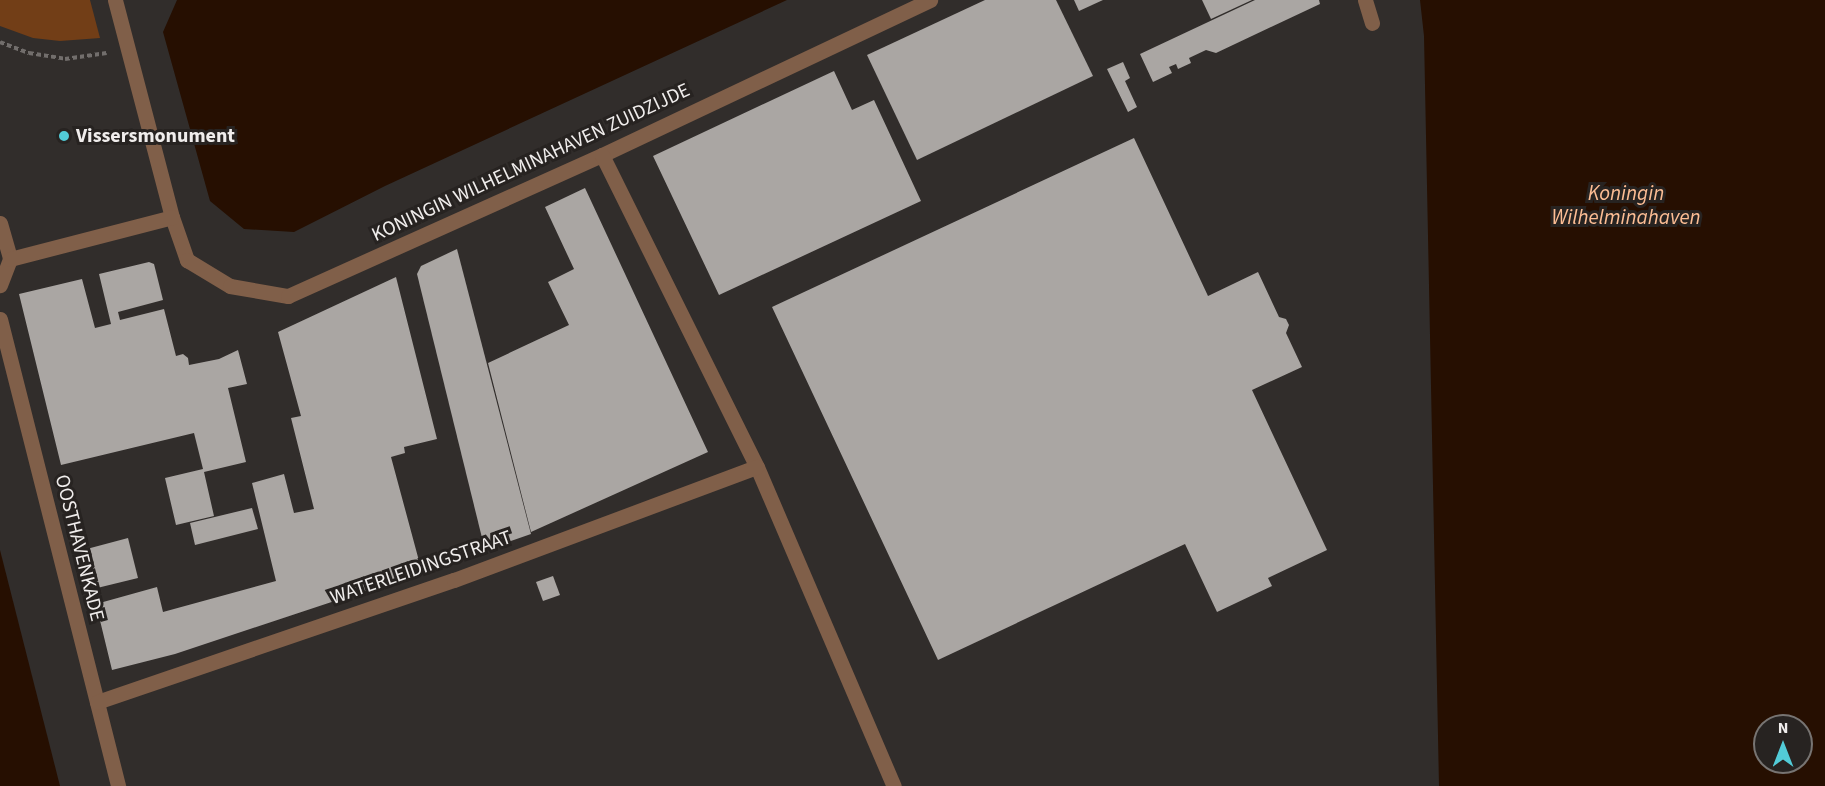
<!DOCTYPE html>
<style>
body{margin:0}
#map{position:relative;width:1825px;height:786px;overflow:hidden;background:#312d2b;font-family:"Source Sans 3",sans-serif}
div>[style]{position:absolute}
.green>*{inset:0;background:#723e17}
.water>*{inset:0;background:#260f01}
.building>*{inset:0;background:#aaa6a3}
.path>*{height:4px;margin-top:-2px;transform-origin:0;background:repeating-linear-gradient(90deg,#726e6c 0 4.5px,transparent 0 7.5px)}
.street>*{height:15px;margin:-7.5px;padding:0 7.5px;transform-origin:7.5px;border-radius:7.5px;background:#805f49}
.dots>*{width:16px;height:16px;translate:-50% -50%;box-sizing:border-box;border:3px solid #272321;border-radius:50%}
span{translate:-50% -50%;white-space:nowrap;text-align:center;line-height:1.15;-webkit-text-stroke:6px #272321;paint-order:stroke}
.poi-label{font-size:20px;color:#f0edec;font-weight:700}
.left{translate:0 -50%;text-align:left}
.street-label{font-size:20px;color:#f0edec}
.water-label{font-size:21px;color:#fcbd94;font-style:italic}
.north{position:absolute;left:1753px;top:714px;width:60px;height:60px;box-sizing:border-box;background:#272321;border:2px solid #777472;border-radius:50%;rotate:0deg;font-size:16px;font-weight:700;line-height:24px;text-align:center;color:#f0edec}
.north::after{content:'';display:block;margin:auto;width:21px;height:27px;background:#52cbd7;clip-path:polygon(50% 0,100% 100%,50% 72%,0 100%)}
</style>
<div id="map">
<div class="green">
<i style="clip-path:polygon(0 0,90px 0,100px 38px,60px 41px,33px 38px,0 26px)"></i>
</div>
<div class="water">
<i style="clip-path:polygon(177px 0,787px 0,385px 186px,294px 232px,244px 229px,210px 201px,163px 32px)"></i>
<i style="clip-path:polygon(evenodd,1420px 0,1825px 0,1825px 786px,1439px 786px,1424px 36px,1420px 0,1765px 726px,1801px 726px,1801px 762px,1765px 762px,1765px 726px)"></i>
<i style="clip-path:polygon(0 550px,60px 786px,0 786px)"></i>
</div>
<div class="building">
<i style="clip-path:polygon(985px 0,1056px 0,1093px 76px,917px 160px,867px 55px)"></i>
<i style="clip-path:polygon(1074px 0,1103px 0,1079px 11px)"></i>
<i style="clip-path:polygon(1202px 0,1252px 0,1211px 19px)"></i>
<i style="clip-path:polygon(1255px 0,1319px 0,1320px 4px,1216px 53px,1206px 50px,1189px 58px,1191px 63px,1178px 69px,1176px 64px,1169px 67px,1172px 73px,1153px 82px,1140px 54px)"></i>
<i style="clip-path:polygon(1123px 62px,1130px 78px,1125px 81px,1137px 107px,1128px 112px,1107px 69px)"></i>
<i style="clip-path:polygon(834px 71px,852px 110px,874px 100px,921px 201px,719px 295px,653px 156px)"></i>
<i style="clip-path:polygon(1134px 138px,1208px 296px,1258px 272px,1279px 317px,1286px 319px,1289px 325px,1286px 333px,1302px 367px,1252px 390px,1327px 550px,1268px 578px,1272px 586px,1217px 612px,1185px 544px,938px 660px,772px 307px)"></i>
<i style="clip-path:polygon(585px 188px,708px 452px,531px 532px,488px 363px,569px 325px,548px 282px,574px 269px,545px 207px)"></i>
<i style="clip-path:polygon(457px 249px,531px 534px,485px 550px,417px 274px,421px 266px)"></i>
<i style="clip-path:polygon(149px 262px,154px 264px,163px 300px,118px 312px,120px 320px,164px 309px,176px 356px,183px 354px,188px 358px,189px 365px,219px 359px,238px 350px,247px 384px,228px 388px,246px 462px,204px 472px,214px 516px,176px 525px,165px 478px,203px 469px,194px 433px,61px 465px,19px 294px,82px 279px,95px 328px,111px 324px,99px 274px)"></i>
<i style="clip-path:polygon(396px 277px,437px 439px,404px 447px,405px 453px,391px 457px,422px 572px,175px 654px,112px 670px,96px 604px,157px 587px,163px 612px,276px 581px,252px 483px,284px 474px,294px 513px,314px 509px,291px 418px,301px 416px,278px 332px)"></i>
<i style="clip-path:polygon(252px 508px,258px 529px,195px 545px,190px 523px)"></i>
<i style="clip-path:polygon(128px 538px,138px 578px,93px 589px,83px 550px)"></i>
<i style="clip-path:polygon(553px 576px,560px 595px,543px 601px,536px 582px)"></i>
</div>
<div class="path">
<i style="left:0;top:42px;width:31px;rotate:21deg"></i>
<i style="left:29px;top:53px;width:36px;rotate:9deg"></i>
<i style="left:65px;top:59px;width:42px;rotate:-8.1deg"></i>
</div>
<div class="street">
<i style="left:115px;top:0;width:224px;rotate:75.3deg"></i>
<i style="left:172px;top:217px;width:46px;rotate:70.8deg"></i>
<i style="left:187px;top:260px;width:50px;rotate:31.2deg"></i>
<i style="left:230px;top:286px;width:59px;rotate:9.8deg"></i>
<i style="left:288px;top:296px;width:344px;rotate:-24.2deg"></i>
<i style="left:602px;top:155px;width:363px;rotate:-25.3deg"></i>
<i style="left:1365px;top:0;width:24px;rotate:73deg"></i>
<i style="left:602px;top:155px;width:348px;rotate:63.6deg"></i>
<i style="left:757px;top:467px;width:347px;rotate:66.8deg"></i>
<i style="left:0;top:223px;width:37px;rotate:74deg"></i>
<i style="left:10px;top:259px;width:28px;rotate:111deg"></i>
<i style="left:10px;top:259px;width:167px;rotate:-14.5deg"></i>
<i style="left:0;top:319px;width:482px;rotate:75.8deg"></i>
<i style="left:97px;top:702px;width:377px;rotate:-18.9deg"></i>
<i style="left:454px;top:580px;width:323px;rotate:-20.5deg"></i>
</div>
<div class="dots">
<i style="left:64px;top:136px;background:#52cbd7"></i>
</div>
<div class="poi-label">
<span class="left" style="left:76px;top:136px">Vissersmonument</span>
</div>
<div class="street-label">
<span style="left:531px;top:163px;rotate:-25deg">KONINGIN WILHELMINAHAVEN ZUIDZIJDE</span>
<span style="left:79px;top:548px;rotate:76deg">OOSTHAVENKADE</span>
<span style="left:421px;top:568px;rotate:-19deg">WATERLEIDINGSTRAAT</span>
</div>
<div class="water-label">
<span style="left:1626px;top:205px">Koningin<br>Wilhelminahaven</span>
</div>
<div class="north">N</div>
</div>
